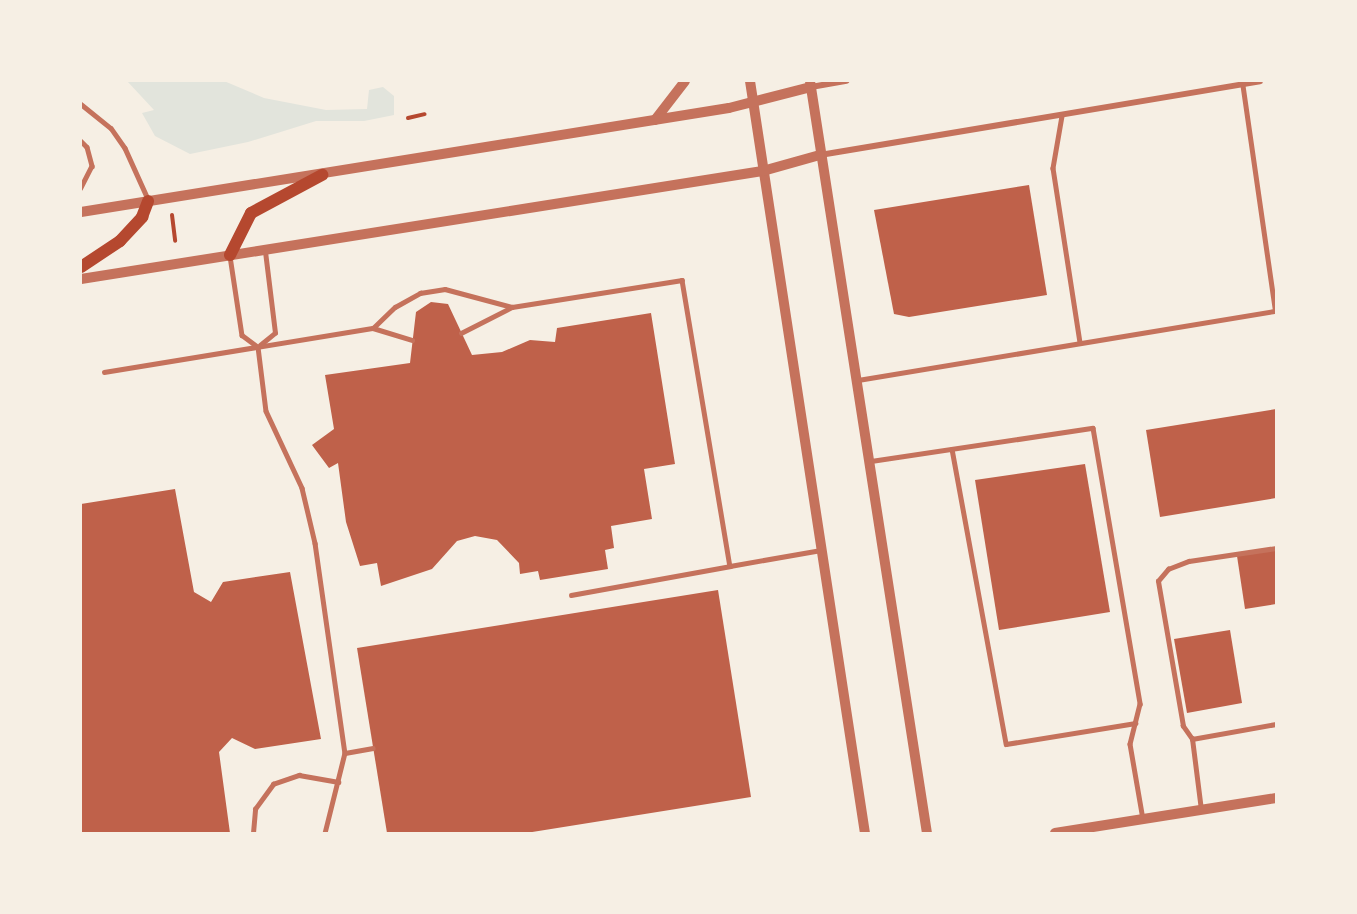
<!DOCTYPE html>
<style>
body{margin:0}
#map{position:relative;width:1357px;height:914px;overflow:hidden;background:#f6efe4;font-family:Ubuntu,sans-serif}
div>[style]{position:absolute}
.green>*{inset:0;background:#e2e4dc}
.building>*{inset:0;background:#bf614a}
.path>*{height:4px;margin:-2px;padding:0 2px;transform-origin:2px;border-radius:2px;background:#b5482f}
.service>*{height:4.5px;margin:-2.25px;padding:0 2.25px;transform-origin:2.25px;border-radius:2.25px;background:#c5725c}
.minor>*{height:6px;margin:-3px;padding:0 3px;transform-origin:3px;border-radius:3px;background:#c5725c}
.tertiary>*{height:10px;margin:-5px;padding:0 5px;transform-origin:5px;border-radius:5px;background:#c5725c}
.secondary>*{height:12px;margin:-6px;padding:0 6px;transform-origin:6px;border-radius:6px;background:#b5482f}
span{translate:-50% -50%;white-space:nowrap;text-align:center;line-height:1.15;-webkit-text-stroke:6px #f6efe4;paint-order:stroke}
.frame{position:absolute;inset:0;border:82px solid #f6efe4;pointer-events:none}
</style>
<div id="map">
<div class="green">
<i style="clip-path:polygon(127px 81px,224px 81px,264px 98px,326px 110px,367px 109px,369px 90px,383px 87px,394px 96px,394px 115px,364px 121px,316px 121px,248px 142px,190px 154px,155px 136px,142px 113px,154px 110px)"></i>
</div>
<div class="building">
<i style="clip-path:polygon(1029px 185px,1047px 295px,909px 317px,894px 314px,874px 210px)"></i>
<i style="clip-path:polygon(431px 302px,448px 304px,472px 355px,502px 352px,530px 340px,555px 342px,557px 328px,651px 313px,675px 464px,644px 469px,652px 519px,611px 526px,614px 548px,605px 550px,608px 569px,540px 580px,538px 571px,520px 574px,519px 563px,497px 540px,475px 536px,457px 541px,432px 569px,381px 586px,377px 563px,360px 566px,346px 522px,338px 463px,329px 468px,312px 445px,334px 429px,325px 375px,410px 363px,416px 312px)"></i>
<i style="clip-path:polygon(1276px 409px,1276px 498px,1160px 517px,1146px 430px)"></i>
<i style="clip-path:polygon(1085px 464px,1110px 612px,999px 630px,975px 480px)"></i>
<i style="clip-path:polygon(175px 489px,194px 592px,211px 602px,223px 582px,290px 572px,321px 739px,255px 749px,232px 738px,219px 752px,230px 833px,81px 833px,81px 504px)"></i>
<i style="clip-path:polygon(1276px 550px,1276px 604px,1245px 609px,1237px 556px)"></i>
<i style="clip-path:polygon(718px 590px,751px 797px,526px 833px,387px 833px,357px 648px)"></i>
<i style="clip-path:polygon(1230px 630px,1242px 703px,1187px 713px,1174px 639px)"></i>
</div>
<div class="path">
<i style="left:408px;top:118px;width:17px;rotate:-13deg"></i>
<i style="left:172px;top:215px;width:26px;rotate:83deg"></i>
</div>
<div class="service">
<i style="left:81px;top:104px;width:38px;rotate:39deg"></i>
<i style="left:111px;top:128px;width:24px;rotate:55deg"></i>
<i style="left:125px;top:148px;width:56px;rotate:65.7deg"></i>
<i style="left:1062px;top:116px;width:53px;rotate:99.8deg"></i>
<i style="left:1053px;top:168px;width:177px;rotate:81.2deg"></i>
<i style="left:81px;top:141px;width:8px;rotate:45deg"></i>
<i style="left:87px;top:147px;width:20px;rotate:75deg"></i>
<i style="left:92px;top:166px;width:25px;rotate:117deg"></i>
<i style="left:230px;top:256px;width:80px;rotate:81.4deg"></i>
<i style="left:242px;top:335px;width:20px;rotate:37deg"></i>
<i style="left:258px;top:347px;width:64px;rotate:82.9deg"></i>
<i style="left:266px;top:411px;width:85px;rotate:64.9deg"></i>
<i style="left:302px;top:488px;width:57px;rotate:76.7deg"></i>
<i style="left:315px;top:543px;width:212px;rotate:81.9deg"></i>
<i style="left:345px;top:753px;width:82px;rotate:104deg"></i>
<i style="left:373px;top:328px;width:41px;rotate:17.1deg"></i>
<i style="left:461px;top:333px;width:57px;rotate:-27deg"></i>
<i style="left:260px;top:345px;width:19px;rotate:-39deg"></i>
<i style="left:275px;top:333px;width:83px;rotate:-97deg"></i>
<i style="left:104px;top:372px;width:273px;rotate:-9.3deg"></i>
<i style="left:373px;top:328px;width:30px;rotate:-44deg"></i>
<i style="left:395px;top:307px;width:29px;rotate:-29deg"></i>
<i style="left:420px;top:293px;width:25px;rotate:-9deg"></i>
<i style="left:445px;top:289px;width:69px;rotate:15deg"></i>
<i style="left:512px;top:307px;width:172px;rotate:-9deg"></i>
<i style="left:682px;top:280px;width:290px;rotate:80.5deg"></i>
<i style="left:730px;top:566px;width:92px;rotate:-10deg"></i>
<i style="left:858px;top:380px;width:423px;rotate:-9.4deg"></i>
<i style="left:1275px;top:311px;width:232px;rotate:-98.2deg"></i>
<i style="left:952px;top:449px;width:300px;rotate:79.6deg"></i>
<i style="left:1006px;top:744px;width:131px;rotate:-9.2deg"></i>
<i style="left:871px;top:461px;width:224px;rotate:-8.5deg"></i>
<i style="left:1093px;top:428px;width:280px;rotate:80.3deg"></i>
<i style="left:1140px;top:704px;width:41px;rotate:104deg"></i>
<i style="left:1130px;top:744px;width:76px;rotate:80.2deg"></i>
<i style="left:571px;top:595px;width:162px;rotate:-10.3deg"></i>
<i style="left:1192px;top:739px;width:16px;rotate:-125deg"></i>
<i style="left:1183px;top:726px;width:147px;rotate:-99.8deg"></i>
<i style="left:1158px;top:581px;width:16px;rotate:-50deg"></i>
<i style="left:1168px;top:569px;width:22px;rotate:-21deg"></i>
<i style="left:1189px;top:561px;width:88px;rotate:-8.5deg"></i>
<i style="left:345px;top:753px;width:28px;rotate:-10deg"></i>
<i style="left:1201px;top:810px;width:72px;rotate:-97.2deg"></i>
<i style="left:1192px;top:739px;width:85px;rotate:-10.1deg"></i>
<i style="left:253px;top:833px;width:24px;rotate:-85deg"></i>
<i style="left:255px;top:809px;width:31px;rotate:-54deg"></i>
<i style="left:273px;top:784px;width:28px;rotate:-19deg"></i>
<i style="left:299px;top:775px;width:40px;rotate:10deg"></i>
</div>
<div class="minor">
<i style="left:811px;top:87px;width:36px;rotate:-10deg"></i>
<i style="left:820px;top:155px;width:446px;rotate:-9.5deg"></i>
</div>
<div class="tertiary">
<i style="left:750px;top:81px;width:761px;rotate:81.31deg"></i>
<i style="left:810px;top:81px;width:761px;rotate:81.16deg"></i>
<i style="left:655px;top:120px;width:49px;rotate:-52.4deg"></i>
<i style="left:81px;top:212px;width:656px;rotate:-9.12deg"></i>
<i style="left:729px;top:108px;width:85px;rotate:-14.4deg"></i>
<i style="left:81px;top:279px;width:690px;rotate:-9deg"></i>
<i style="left:763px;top:171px;width:59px;rotate:-15.7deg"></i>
<i style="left:1055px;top:833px;width:224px;rotate:-9deg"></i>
</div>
<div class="secondary">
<i style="left:230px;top:255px;width:47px;rotate:-63.4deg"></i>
<i style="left:251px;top:213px;width:81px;rotate:-28.2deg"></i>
<i style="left:81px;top:267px;width:47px;rotate:-33.7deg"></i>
<i style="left:120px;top:241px;width:33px;rotate:-47deg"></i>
<i style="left:142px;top:217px;width:17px;rotate:-69deg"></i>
</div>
<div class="frame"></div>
</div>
